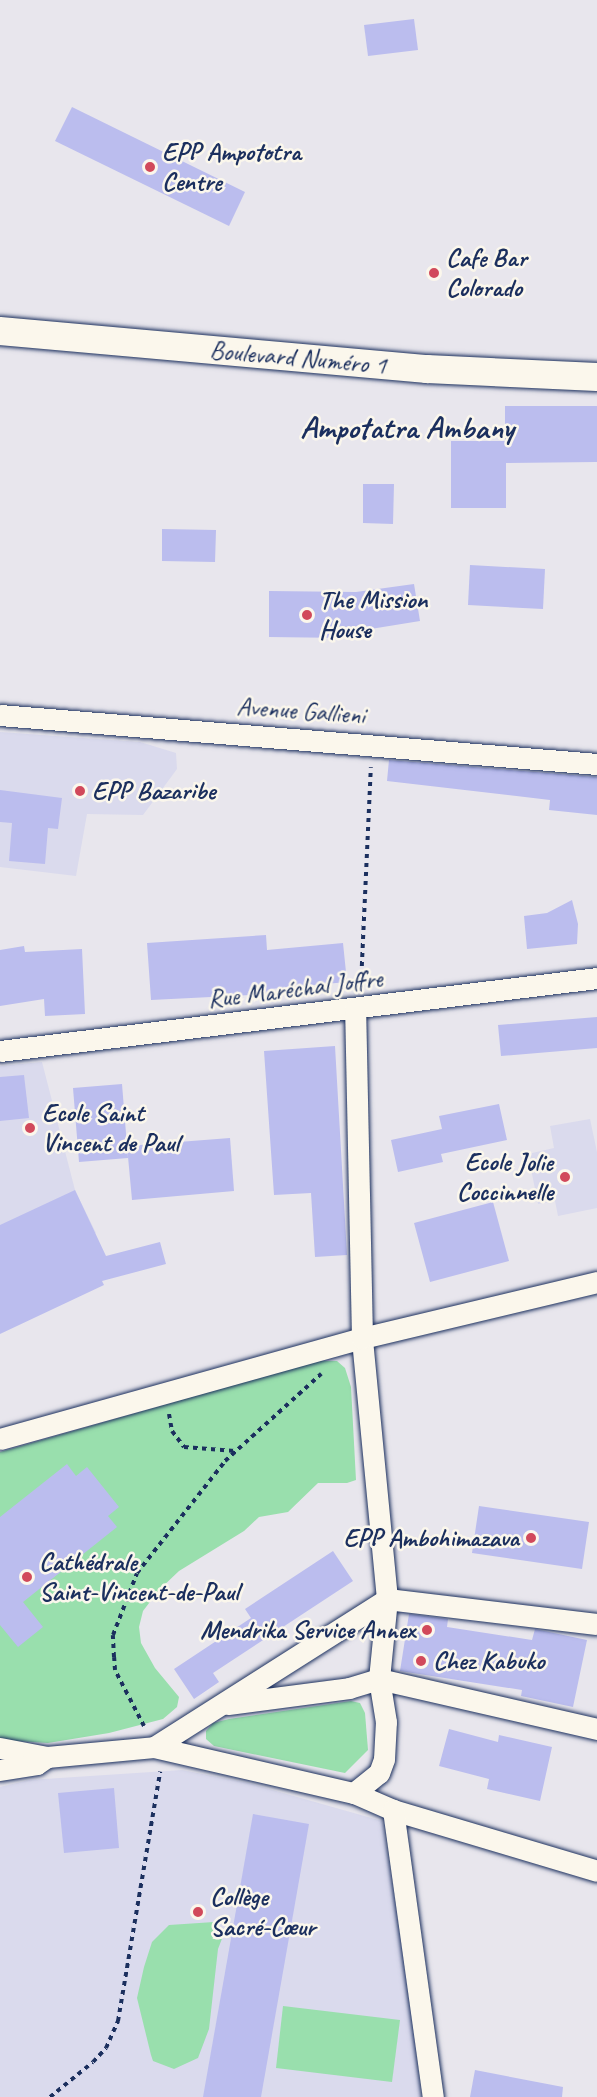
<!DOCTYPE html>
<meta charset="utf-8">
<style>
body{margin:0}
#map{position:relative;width:597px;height:2097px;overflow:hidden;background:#e8e6ed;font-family:Caveat,sans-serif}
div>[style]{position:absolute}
.built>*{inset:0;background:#dadaed}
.green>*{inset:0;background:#99dfad}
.building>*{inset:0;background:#bbbdee}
.path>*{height:4px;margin-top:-2px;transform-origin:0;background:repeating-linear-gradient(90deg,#1b2f5e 0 4.5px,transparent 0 9px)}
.roads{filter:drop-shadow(0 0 2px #1b2f5e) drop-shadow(0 0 2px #1b2f5e)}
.street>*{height:21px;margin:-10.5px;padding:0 10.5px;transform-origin:10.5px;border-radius:10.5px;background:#fbf7ec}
.secondary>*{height:28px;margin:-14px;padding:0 14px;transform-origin:14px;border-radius:14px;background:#fbf7ec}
.dots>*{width:16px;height:16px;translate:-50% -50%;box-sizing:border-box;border:3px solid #fbf7ec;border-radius:50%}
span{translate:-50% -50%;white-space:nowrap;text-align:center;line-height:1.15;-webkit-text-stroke:5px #fbf7ec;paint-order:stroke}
.poi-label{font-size:26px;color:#1b2f5e;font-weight:700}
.left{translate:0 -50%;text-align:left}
.right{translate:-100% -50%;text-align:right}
.street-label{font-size:26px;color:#1b2f5e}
.district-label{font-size:32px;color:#1b2f5e;font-weight:700}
</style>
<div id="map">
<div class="built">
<i style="clip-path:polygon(0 732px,140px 742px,176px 753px,177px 769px,143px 815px,87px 814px,76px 876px,0 867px)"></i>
<i style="clip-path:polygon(42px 1062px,75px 1190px,96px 1233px,0 1279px,0 1066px)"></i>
<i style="clip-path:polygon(590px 1119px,597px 1152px,597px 1208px,558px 1216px,555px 1201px,538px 1204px,528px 1154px,554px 1148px,550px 1126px)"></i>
<i style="clip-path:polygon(182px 1770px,248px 1783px,382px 1821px,411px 2002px,421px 2097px,0 2097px,0 1787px,29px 1780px)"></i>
</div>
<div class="green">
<i style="clip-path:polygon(317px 1361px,337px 1361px,345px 1368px,351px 1387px,356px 1480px,347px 1483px,318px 1483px,288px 1512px,259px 1517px,244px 1531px,179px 1571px,159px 1590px,143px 1611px,139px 1627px,141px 1643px,155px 1668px,179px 1697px,177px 1707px,163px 1719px,109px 1733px,48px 1743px,0 1740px,0 1452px)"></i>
<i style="clip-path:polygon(351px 1701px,360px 1703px,365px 1713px,368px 1750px,345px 1773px,214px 1746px,206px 1739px,206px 1731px,213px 1723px,229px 1719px)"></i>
<i style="clip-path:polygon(214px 1922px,223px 1936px,218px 1949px,209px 2029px,198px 2058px,174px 2069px,153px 2061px,151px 2055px,137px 1998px,144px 1967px,152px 1942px,169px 1925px)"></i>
<i style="clip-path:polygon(283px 2006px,400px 2020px,392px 2082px,276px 2068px)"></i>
</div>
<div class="building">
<i style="clip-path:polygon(414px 19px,418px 50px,368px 56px,364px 25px)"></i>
<i style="clip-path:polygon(72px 107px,245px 192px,229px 226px,55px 141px)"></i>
<i style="clip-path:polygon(505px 406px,597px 406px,597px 462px,506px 463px,506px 508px,451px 508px,451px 441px,505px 441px)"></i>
<i style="clip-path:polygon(363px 484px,394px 484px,393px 524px,363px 523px)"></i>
<i style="clip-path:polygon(162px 529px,216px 530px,215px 562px,162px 561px)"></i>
<i style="clip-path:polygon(470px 565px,545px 569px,543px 609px,468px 605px)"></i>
<i style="clip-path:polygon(414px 584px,420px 621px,346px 633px,346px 638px,269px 637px,269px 591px,356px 592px)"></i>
<i style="clip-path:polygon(389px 760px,597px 777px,597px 815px,549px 810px,550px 800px,387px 781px)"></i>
<i style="clip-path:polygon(0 790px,62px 798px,58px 829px,48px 828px,45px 864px,9px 861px,12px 823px,0 822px)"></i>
<i style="clip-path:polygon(572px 900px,578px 924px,577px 944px,527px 949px,524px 916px,547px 913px)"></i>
<i style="clip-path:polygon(266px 935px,267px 950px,343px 943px,347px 982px,270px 989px,270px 994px,151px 1000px,147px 943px)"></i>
<i style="clip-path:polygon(24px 946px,25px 952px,82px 949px,85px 1014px,45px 1016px,44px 999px,0 1006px,0 950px)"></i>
<i style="clip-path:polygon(597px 1017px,597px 1048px,501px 1056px,498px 1025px)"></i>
<i style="clip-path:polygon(335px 1046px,347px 1255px,315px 1257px,311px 1193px,274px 1195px,264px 1051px)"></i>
<i style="clip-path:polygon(24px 1075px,29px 1118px,0 1121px,0 1077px)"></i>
<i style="clip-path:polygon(122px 1084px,128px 1158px,79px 1162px,73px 1088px)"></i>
<i style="clip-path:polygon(499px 1104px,507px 1140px,441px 1154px,443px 1162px,398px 1172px,391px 1140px,442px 1129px,439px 1116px)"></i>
<i style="clip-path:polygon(230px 1138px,234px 1191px,132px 1200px,127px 1146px)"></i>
<i style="clip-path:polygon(75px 1190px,106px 1256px,160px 1242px,166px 1264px,102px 1281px,104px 1285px,0 1334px,0 1225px)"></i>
<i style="clip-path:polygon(493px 1202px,509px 1261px,430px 1282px,414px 1223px)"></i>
<i style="clip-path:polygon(67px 1464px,76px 1476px,87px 1467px,119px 1507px,108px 1516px,117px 1527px,23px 1602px,43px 1627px,18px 1647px,0 1625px,0 1517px)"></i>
<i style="clip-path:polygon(479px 1506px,589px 1522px,582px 1569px,472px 1553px)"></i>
<i style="clip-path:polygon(333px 1551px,353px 1581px,213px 1673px,219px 1682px,194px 1699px,174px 1669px,251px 1618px,245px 1609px)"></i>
<i style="clip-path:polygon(409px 1614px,448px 1619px,447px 1627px,532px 1640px,535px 1629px,587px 1640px,573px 1707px,521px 1696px,522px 1690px,400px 1671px)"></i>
<i style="clip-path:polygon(449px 1729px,498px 1742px,499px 1735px,552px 1747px,540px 1801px,487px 1789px,489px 1779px,439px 1766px)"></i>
<i style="clip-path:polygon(114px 1788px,119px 1848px,64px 1853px,58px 1793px)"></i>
<i style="clip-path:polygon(253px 1814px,309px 1824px,261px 2097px,203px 2097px)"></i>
<i style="clip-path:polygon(475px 2070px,563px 2087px,562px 2097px,470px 2097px)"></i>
</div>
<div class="path">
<i style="left:361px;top:984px;width:217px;rotate:-87.4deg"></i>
<i style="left:169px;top:1414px;width:17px;rotate:80deg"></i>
<i style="left:172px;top:1431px;width:20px;rotate:53deg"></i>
<i style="left:184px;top:1447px;width:51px;rotate:4.5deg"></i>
<i style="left:144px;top:1726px;width:63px;rotate:-117.4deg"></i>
<i style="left:115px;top:1670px;width:13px;rotate:-94deg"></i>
<i style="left:114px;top:1657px;width:22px;rotate:-93deg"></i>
<i style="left:113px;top:1635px;width:66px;rotate:-68.8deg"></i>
<i style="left:137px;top:1573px;width:142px;rotate:-51.8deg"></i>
<i style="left:225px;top:1461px;width:130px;rotate:-42.2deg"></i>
<i style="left:50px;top:2097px;width:55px;rotate:-39.1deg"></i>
<i style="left:93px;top:2062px;width:19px;rotate:-47deg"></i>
<i style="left:106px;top:2048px;width:30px;rotate:-66deg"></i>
<i style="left:118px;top:2021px;width:253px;rotate:-80.4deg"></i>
</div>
<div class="roads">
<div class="street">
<i style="left:0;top:715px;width:599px;rotate:4.69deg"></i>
<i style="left:0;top:1051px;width:601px;rotate:-6.97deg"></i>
<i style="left:0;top:1439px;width:376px;rotate:-15.6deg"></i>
<i style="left:362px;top:1338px;width:242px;rotate:-13.4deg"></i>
<i style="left:228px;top:1704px;width:122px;rotate:-7.5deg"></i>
<i style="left:349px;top:1688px;width:31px;rotate:-17deg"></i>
<i style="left:379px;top:1679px;width:224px;rotate:12.9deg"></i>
<i style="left:154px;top:1747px;width:205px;rotate:13deg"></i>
<i style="left:354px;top:1793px;width:43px;rotate:23.6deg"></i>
<i style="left:393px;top:1810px;width:213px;rotate:16.6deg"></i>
<i style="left:0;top:1748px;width:48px;rotate:10.8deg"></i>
<i style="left:47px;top:1757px;width:107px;rotate:-5.3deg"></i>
<i style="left:154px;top:1747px;width:276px;rotate:-32.4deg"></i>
<i style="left:387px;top:1599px;width:211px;rotate:6.8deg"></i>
<i style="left:0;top:1770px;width:37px;rotate:-9deg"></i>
<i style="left:37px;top:1764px;width:12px;rotate:-35deg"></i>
<i style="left:354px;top:1793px;width:32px;rotate:-39deg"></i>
<i style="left:379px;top:1773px;width:15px;rotate:-70deg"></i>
<i style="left:384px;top:1759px;width:37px;rotate:-87deg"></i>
<i style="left:386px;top:1722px;width:44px;rotate:-99.2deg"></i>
<i style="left:379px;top:1679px;width:80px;rotate:-84.3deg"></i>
<i style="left:387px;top:1599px;width:262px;rotate:-95.5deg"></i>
<i style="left:362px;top:1338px;width:330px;rotate:-91.2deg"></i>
<i style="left:393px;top:1810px;width:290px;rotate:82.1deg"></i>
</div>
<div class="secondary">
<i style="left:0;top:331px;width:429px;rotate:5.1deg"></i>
<i style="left:427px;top:369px;width:170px;rotate:2.7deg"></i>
</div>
</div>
<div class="dots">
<i style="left:150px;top:167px;background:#d1495b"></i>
<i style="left:434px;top:273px;background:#d1495b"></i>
<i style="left:307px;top:615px;background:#d1495b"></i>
<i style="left:80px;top:791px;background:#d1495b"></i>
<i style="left:30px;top:1128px;background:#d1495b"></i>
<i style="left:565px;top:1177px;background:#d1495b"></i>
<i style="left:531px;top:1538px;background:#d1495b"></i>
<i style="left:27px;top:1577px;background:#d1495b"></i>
<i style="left:427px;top:1630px;background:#d1495b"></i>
<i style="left:421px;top:1661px;background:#d1495b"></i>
<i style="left:198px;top:1912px;background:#d1495b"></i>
</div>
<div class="poi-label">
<span class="left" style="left:162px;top:167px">EPP Ampototra<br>Centre</span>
<span class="left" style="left:446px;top:273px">Cafe Bar<br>Colorado</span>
<span class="left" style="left:319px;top:615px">The Mission<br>House</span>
<span class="left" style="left:92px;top:791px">EPP Bazaribe</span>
<span class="left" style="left:42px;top:1128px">Ecole Saint<br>Vincent de Paul</span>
<span class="right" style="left:553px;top:1177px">Ecole Jolie<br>Coccinnelle</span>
<span class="right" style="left:519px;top:1538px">EPP Ambohimazava</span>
<span class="left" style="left:39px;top:1577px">Cathédrale<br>Saint-Vincent-de-Paul</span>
<span class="right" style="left:415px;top:1630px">Mendrika Service Annex</span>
<span class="left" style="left:433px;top:1661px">Chez Kabuko</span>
<span class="left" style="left:210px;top:1912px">Collège<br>Sacré-Cœur</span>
</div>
<div class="street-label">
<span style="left:298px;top:358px;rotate:5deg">Boulevard Numéro 1</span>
<span style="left:301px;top:711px;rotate:4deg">Avenue Gallieni</span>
<span style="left:295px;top:989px;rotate:-7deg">Rue Maréchal Joffre</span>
</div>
<div class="district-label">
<span style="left:407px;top:428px">Ampotatra Ambany</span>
</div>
</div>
